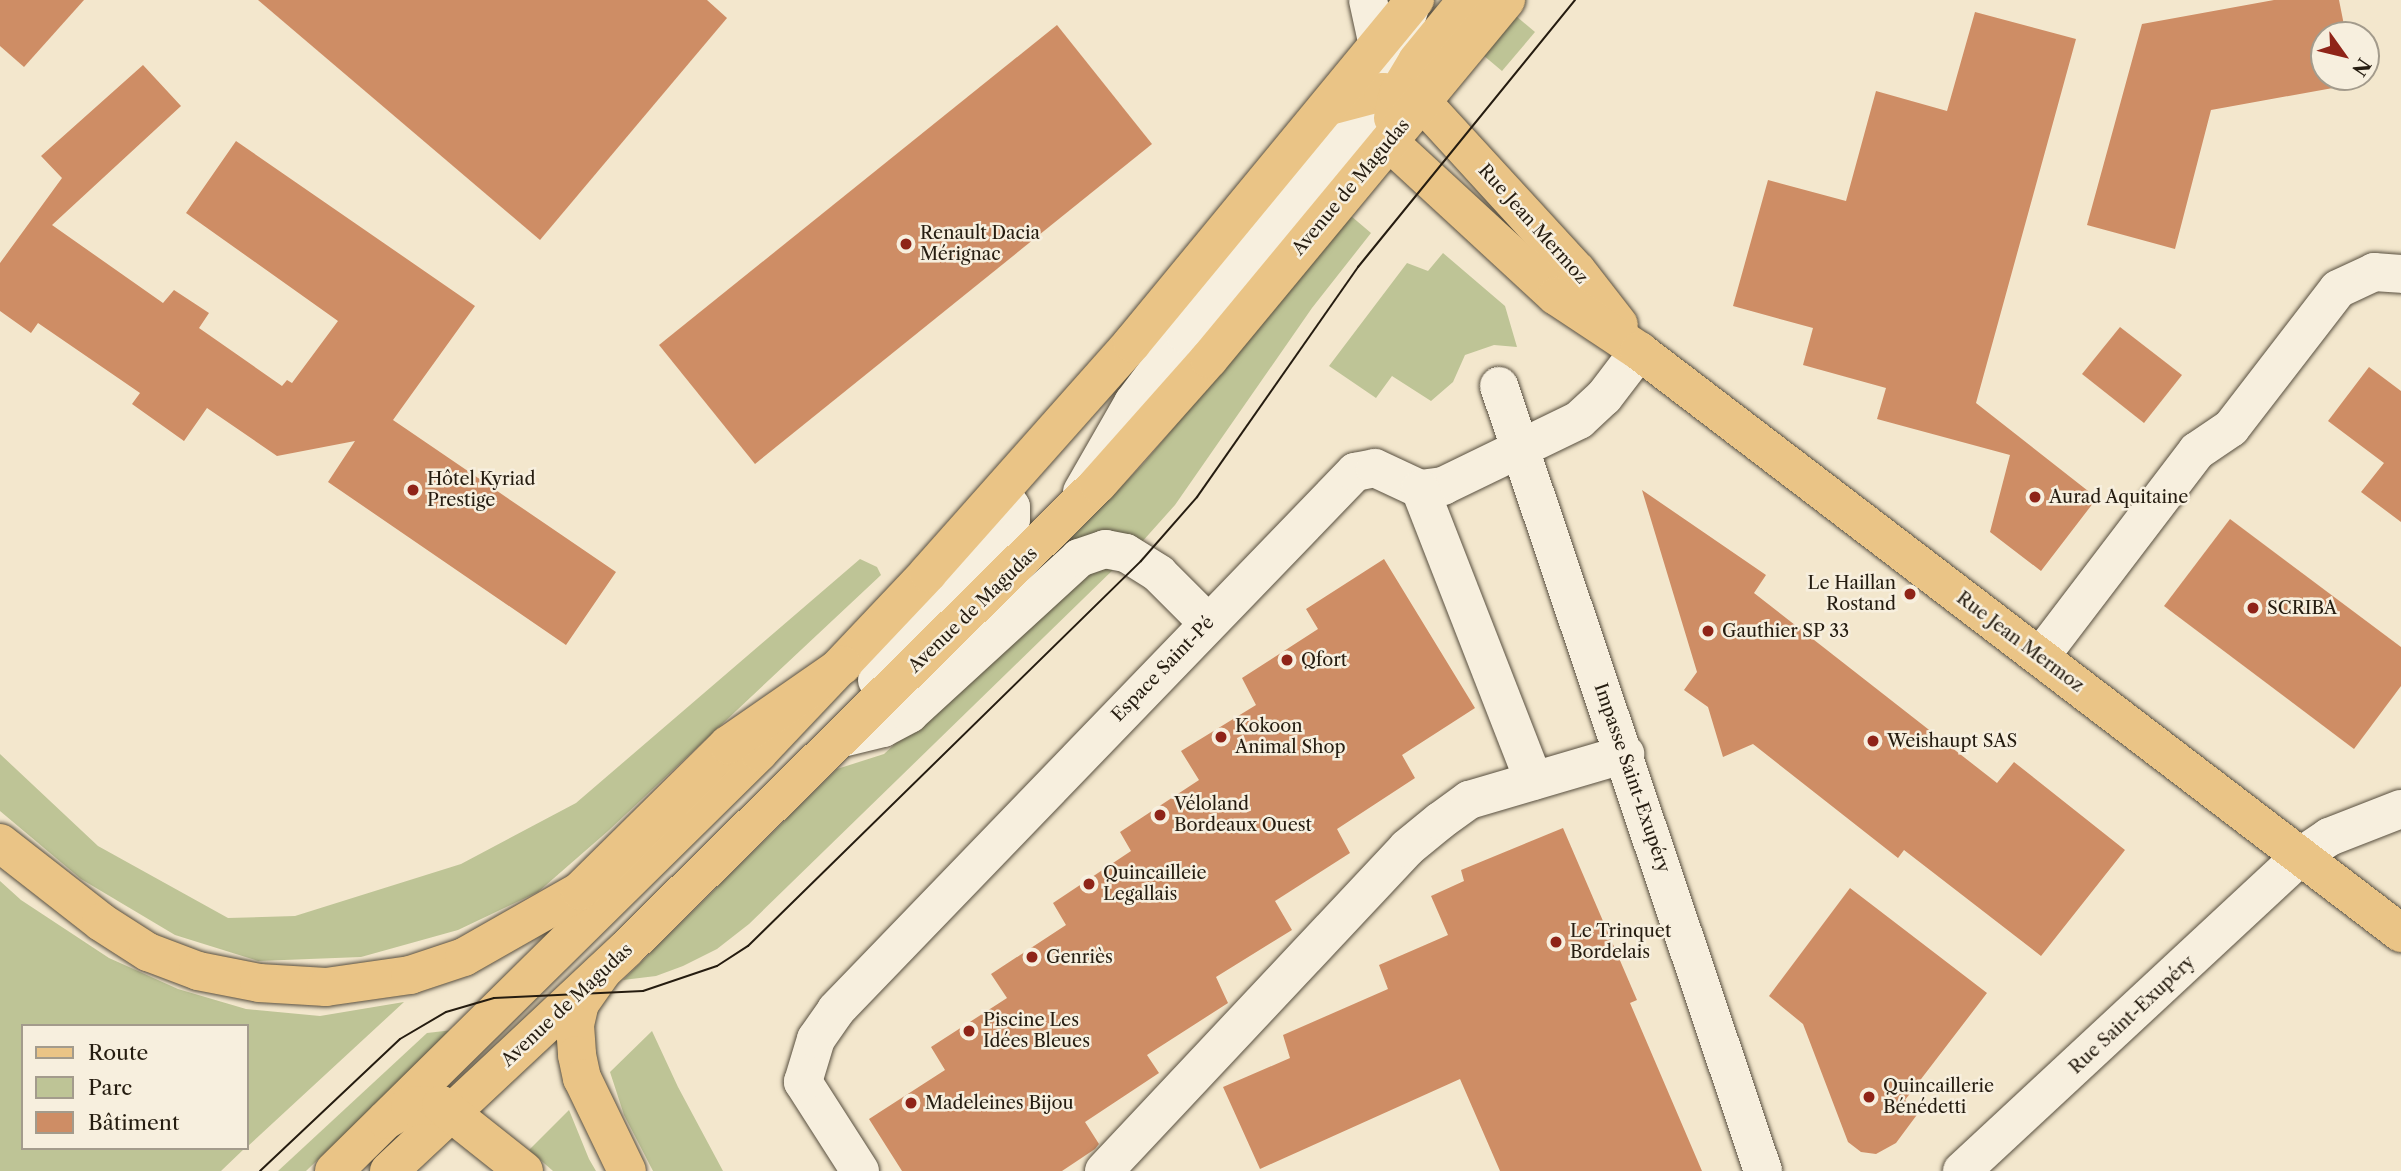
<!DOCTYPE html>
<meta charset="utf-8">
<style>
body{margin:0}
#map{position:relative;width:2401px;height:1171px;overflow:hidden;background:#f3e7cd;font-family:"Libre Caslon Text",serif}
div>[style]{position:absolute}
.green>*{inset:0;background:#bec496}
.building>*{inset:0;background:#ce8d65}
.roads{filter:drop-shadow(0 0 2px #584f3f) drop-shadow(0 0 2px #584f3f)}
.minor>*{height:38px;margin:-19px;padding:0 19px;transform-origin:19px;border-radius:19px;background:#f7efde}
.major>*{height:38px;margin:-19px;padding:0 19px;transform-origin:19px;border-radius:19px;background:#eac486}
.highway>*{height:38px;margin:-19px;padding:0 19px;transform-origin:19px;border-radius:19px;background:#eac486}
.tram>*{height:2px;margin:-1px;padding:0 1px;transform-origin:1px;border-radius:1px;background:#251c10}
.dots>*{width:19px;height:19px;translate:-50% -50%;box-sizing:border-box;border:4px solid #f7efde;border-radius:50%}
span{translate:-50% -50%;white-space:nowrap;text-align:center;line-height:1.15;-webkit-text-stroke:5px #f7efde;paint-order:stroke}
.street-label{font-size:18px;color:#251c10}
.poi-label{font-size:18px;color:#251c10}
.left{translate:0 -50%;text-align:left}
.right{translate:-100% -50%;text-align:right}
.legend{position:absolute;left:21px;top:1024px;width:228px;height:126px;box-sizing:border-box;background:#f7efde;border:2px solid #a39b8c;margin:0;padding:9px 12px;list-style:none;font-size:21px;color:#251c10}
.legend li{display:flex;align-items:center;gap:14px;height:35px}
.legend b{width:35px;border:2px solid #a39b8c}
.north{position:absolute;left:2310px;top:21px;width:70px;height:70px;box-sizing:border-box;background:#f7efde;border:2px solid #a39b8c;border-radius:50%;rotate:124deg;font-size:19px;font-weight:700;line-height:28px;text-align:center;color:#251c10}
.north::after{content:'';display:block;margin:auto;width:24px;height:32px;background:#8f2418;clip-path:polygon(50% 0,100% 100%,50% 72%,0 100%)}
</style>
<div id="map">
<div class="green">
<i style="clip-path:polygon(1516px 16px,1535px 32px,1502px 71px,1483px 55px)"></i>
<i style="clip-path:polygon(1351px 216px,1371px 233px,1312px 308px,1175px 505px,1141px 543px,1002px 609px,1144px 463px)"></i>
<i style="clip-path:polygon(1443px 253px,1505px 306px,1517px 347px,1494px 345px,1465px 355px,1453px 382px,1431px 401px,1392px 376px,1376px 398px,1329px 366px,1407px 263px,1428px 271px)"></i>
<i style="clip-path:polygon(860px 559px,877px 567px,881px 575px,608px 831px,538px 892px,458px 930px,361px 957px,258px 961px,175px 935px,81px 879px,0 811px,0 754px,98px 846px,228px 918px,295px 916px,461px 864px,576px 803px)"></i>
<i style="clip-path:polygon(1120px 563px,749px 924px,717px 949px,683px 966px,656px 976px,623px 980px,837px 769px,884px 754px,1075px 577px)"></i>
<i style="clip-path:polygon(0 881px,21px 900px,109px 958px,178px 989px,246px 1009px,320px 1016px,404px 1002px,247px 1147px,247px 1026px,23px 1026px,23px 1148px,245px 1148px,221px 1171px,0 1171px)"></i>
<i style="clip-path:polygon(453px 1030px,306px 1171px,278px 1171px,427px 1033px)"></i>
<i style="clip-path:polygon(652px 1031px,678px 1087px,723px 1171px,653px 1171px,624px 1115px,610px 1072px)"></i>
<i style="clip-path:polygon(569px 1110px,589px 1159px,596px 1171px,553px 1171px,529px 1150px)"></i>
</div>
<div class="building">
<i style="clip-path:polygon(0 0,84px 0,24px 67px,0 46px)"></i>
<i style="clip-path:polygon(258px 0,707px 0,727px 18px,540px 240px)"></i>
<i style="clip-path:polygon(2274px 0,2339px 0,2346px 35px,2324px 35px,2324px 77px,2354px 77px,2355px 84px,2211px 110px,2175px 249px,2087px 225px,2142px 24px)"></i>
<i style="clip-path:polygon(1975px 12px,2076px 39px,1976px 403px,2097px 498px,2041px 571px,1990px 532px,2010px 455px,1877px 419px,1886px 388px,1803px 365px,1813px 328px,1733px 306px,1768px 180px,1846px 201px,1876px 91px,1947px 111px)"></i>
<i style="clip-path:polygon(1057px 25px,1152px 144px,755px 464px,659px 345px)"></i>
<i style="clip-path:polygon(143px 65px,181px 106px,52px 225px,163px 303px,174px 290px,209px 313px,199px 328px,282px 386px,287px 380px,292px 383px,338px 321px,186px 213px,236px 141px,475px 306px,393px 420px,616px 572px,566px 645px,328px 482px,355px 441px,277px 456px,207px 408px,184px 441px,132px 404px,140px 393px,38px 323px,31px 333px,0 311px,0 263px,62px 178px,41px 156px)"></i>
<i style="clip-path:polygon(2120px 327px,2182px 375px,2144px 423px,2082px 374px)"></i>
<i style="clip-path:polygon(2369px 367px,2401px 391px,2401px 522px,2361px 492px,2384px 463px,2328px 421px)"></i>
<i style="clip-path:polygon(1642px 490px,1766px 575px,1754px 593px,1997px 783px,2014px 762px,2125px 850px,2041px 956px,1904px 850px,1898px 858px,1753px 744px,1723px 757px,1708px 707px,1684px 690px,1697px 672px)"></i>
<i style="clip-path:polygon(2230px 519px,2401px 647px,2401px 686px,2354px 749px,2164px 606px)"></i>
<i style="clip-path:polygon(1384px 559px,1475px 708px,1402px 755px,1415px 778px,1337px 829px,1350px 853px,1275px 901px,1292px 930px,1216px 977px,1228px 1003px,1147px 1055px,1159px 1073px,1085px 1122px,1099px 1144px,1095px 1149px,1062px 1171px,902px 1171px,869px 1119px,945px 1070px,931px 1047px,1007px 998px,991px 974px,1066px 925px,1053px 903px,1131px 851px,1120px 832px,1199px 780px,1181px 751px,1256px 705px,1242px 678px,1318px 629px,1306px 609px)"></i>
<i style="clip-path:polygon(1563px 828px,1637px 1000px,1630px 1003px,1702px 1171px,1500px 1171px,1460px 1079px,1260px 1169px,1223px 1087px,1290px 1058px,1283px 1035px,1388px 989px,1379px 965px,1448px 935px,1431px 896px,1464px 881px,1461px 870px)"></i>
<i style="clip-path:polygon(1850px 888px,1987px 993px,1905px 1100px,1919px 1112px,1896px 1143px,1876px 1154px,1861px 1152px,1848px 1142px,1803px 1024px,1769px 996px)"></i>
</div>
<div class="roads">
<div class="minor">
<i style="left:1368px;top:0;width:47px;rotate:77.7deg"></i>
<i style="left:1499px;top:386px;width:828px;rotate:71.41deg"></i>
<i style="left:1420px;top:489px;width:23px;rotate:-7deg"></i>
<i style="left:1443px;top:486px;width:151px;rotate:-25.9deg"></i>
<i style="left:1579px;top:420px;width:34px;rotate:-43deg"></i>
<i style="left:1604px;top:397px;width:58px;rotate:-52.7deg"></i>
<i style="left:1082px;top:492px;width:103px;rotate:-60.2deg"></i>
<i style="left:1133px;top:403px;width:86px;rotate:-53deg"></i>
<i style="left:1185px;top:334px;width:313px;rotate:-50.7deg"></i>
<i style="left:1383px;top:92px;width:89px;rotate:-72.4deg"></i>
<i style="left:2040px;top:657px;width:259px;rotate:-52.7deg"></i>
<i style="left:2197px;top:451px;width:41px;rotate:-34.1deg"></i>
<i style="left:2231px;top:428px;width:175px;rotate:-52.4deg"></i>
<i style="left:2338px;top:289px;width:40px;rotate:-25deg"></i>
<i style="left:2374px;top:272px;width:27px;rotate:4deg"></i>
<i style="left:877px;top:680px;width:184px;rotate:-48.1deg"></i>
<i style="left:1000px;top:543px;width:26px;rotate:-65deg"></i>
<i style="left:1011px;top:519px;width:12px;rotate:-90deg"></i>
<i style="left:1011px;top:507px;width:17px;rotate:-126deg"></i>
<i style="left:842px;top:738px;width:42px;rotate:-13.7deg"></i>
<i style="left:883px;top:728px;width:30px;rotate:-28deg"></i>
<i style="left:909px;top:714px;width:231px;rotate:-42.5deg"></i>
<i style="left:1079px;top:558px;width:28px;rotate:-19deg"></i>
<i style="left:1105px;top:549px;width:21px;rotate:11deg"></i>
<i style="left:1126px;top:553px;width:39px;rotate:32deg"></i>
<i style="left:1159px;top:574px;width:69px;rotate:45deg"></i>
<i style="left:860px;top:1171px;width:106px;rotate:-122.6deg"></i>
<i style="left:803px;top:1082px;width:45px;rotate:-73.2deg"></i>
<i style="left:816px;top:1039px;width:35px;rotate:-55deg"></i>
<i style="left:836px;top:1010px;width:748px;rotate:-46.03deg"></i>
<i style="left:1355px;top:472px;width:20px;rotate:-11deg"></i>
<i style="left:1375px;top:468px;width:50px;rotate:25deg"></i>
<i style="left:1420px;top:489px;width:313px;rotate:68.7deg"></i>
<i style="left:1104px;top:1171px;width:443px;rotate:-46.8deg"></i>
<i style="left:1407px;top:848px;width:43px;rotate:-39.3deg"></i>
<i style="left:1440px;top:821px;width:36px;rotate:-36deg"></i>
<i style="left:1469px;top:800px;width:163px;rotate:-16.4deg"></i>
<i style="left:1962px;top:1171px;width:463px;rotate:-42.9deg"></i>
<i style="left:2301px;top:856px;width:34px;rotate:-34deg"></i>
<i style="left:2329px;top:837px;width:77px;rotate:-21.3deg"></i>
</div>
<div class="major">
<i style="left:1329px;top:106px;width:56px;rotate:-14.5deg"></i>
<i style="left:1383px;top:92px;width:40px;rotate:14.4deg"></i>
<i style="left:1422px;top:102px;width:229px;rotate:47.5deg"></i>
<i style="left:1577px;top:271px;width:68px;rotate:52.1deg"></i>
<i style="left:1393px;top:118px;width:25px;rotate:-79deg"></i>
<i style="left:1398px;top:93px;width:37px;rotate:-59deg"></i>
<i style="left:1417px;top:61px;width:79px;rotate:-50.7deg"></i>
<i style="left:1389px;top:142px;width:227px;rotate:42.7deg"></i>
<i style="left:1556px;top:296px;width:100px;rotate:33.5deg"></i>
<i style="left:1639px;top:351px;width:959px;rotate:37.37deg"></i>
<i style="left:334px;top:1171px;width:597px;rotate:-44.59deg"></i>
<i style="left:759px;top:752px;width:246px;rotate:-46.6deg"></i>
<i style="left:928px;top:573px;width:307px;rotate:-48.4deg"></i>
<i style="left:1132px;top:343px;width:445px;rotate:-50.5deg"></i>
<i style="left:389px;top:1171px;width:325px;rotate:-43.1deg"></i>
<i style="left:626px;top:949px;width:663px;rotate:-44.57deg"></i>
<i style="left:1098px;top:484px;width:167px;rotate:-48.4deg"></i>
<i style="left:1209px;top:359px;width:466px;rotate:-50.4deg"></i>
</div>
<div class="highway">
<i style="left:0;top:843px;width:128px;rotate:38deg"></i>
<i style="left:101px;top:922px;width:56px;rotate:32.6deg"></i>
<i style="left:148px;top:952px;width:53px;rotate:20.8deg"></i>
<i style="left:198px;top:971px;width:62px;rotate:11.1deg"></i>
<i style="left:259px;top:983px;width:67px;rotate:3.4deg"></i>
<i style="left:326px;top:987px;width:85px;rotate:-8.1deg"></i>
<i style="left:410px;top:975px;width:57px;rotate:-18.4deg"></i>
<i style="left:464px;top:957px;width:133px;rotate:-29.6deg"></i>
<i style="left:580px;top:891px;width:208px;rotate:-44.6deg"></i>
<i style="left:728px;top:745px;width:140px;rotate:-34.8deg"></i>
<i style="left:602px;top:972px;width:38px;rotate:125deg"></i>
<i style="left:580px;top:1003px;width:23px;rotate:103deg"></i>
<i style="left:575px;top:1025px;width:30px;rotate:86deg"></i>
<i style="left:577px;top:1055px;width:24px;rotate:78deg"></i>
<i style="left:582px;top:1078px;width:103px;rotate:64.2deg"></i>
<i style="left:386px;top:1120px;width:28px;rotate:-30deg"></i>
<i style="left:410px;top:1106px;width:31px;rotate:-2deg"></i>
<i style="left:441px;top:1105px;width:106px;rotate:38.5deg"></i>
</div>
</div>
<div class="tram">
<i style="left:260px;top:1171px;width:192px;rotate:-43.3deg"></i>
<i style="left:400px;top:1039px;width:53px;rotate:-30.4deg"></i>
<i style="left:446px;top:1012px;width:50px;rotate:-16.3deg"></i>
<i style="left:494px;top:998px;width:149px;rotate:-2.7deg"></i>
<i style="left:643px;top:991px;width:78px;rotate:-18.7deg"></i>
<i style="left:717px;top:966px;width:37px;rotate:-33deg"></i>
<i style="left:748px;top:946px;width:550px;rotate:-44.41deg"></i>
<i style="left:1141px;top:561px;width:85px;rotate:-48.8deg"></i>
<i style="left:1197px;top:497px;width:281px;rotate:-55deg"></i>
<i style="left:1358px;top:267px;width:344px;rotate:-50.9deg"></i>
</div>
<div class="dots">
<i style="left:906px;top:244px;background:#8f2418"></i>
<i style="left:413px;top:490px;background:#8f2418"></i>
<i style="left:2035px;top:497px;background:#8f2418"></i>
<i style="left:1910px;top:594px;background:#8f2418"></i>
<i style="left:2253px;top:608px;background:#8f2418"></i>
<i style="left:1708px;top:631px;background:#8f2418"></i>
<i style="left:1287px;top:660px;background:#8f2418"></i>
<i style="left:1221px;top:737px;background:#8f2418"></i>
<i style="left:1873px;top:741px;background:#8f2418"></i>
<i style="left:1160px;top:815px;background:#8f2418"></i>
<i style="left:1089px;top:884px;background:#8f2418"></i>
<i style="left:1556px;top:942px;background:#8f2418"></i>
<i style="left:1032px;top:957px;background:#8f2418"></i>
<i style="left:969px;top:1031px;background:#8f2418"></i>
<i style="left:1869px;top:1097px;background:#8f2418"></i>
<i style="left:911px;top:1103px;background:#8f2418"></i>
</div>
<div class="street-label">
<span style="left:1351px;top:187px;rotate:-50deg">Avenue de Magudas</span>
<span style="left:1533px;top:224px;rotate:48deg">Rue Jean Mermoz</span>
<span style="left:973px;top:610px;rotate:-44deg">Avenue de Magudas</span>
<span style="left:2020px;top:642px;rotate:37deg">Rue Jean Mermoz</span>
<span style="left:1163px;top:669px;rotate:-46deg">Espace Saint-Pé</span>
<span style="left:1632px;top:778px;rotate:71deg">Impasse Saint-Exupéry</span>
<span style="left:567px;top:1005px;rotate:-43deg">Avenue de Magudas</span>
<span style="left:2132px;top:1015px;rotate:-43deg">Rue Saint-Exupéry</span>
</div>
<div class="poi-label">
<span class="left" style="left:920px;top:244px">Renault Dacia<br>Mérignac</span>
<span class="left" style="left:427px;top:490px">Hôtel Kyriad<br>Prestige</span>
<span class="left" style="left:2049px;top:497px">Aurad Aquitaine</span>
<span class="right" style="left:1896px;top:594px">Le Haillan<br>Rostand</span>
<span class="left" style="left:2267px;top:608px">SCRIBA</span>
<span class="left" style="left:1722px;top:631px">Gauthier SP 33</span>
<span class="left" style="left:1301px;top:660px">Qfort</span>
<span class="left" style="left:1235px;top:737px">Kokoon<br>Animal Shop</span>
<span class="left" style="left:1887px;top:741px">Weishaupt SAS</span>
<span class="left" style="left:1174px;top:815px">Véloland<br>Bordeaux Ouest</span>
<span class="left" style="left:1103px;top:884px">Quincailleie<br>Legallais</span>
<span class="left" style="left:1570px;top:942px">Le Trinquet<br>Bordelais</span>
<span class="left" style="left:1046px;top:957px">Genriès</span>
<span class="left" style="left:983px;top:1031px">Piscine Les<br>Idées Bleues</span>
<span class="left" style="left:1883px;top:1097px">Quincaillerie<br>Bénédetti</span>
<span class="left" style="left:925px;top:1103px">Madeleines Bijou</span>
</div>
<ul class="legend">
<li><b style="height:9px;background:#eac486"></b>Route</li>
<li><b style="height:19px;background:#bec496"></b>Parc</li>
<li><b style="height:19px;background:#ce8d65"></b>Bâtiment</li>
</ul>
<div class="north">N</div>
</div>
